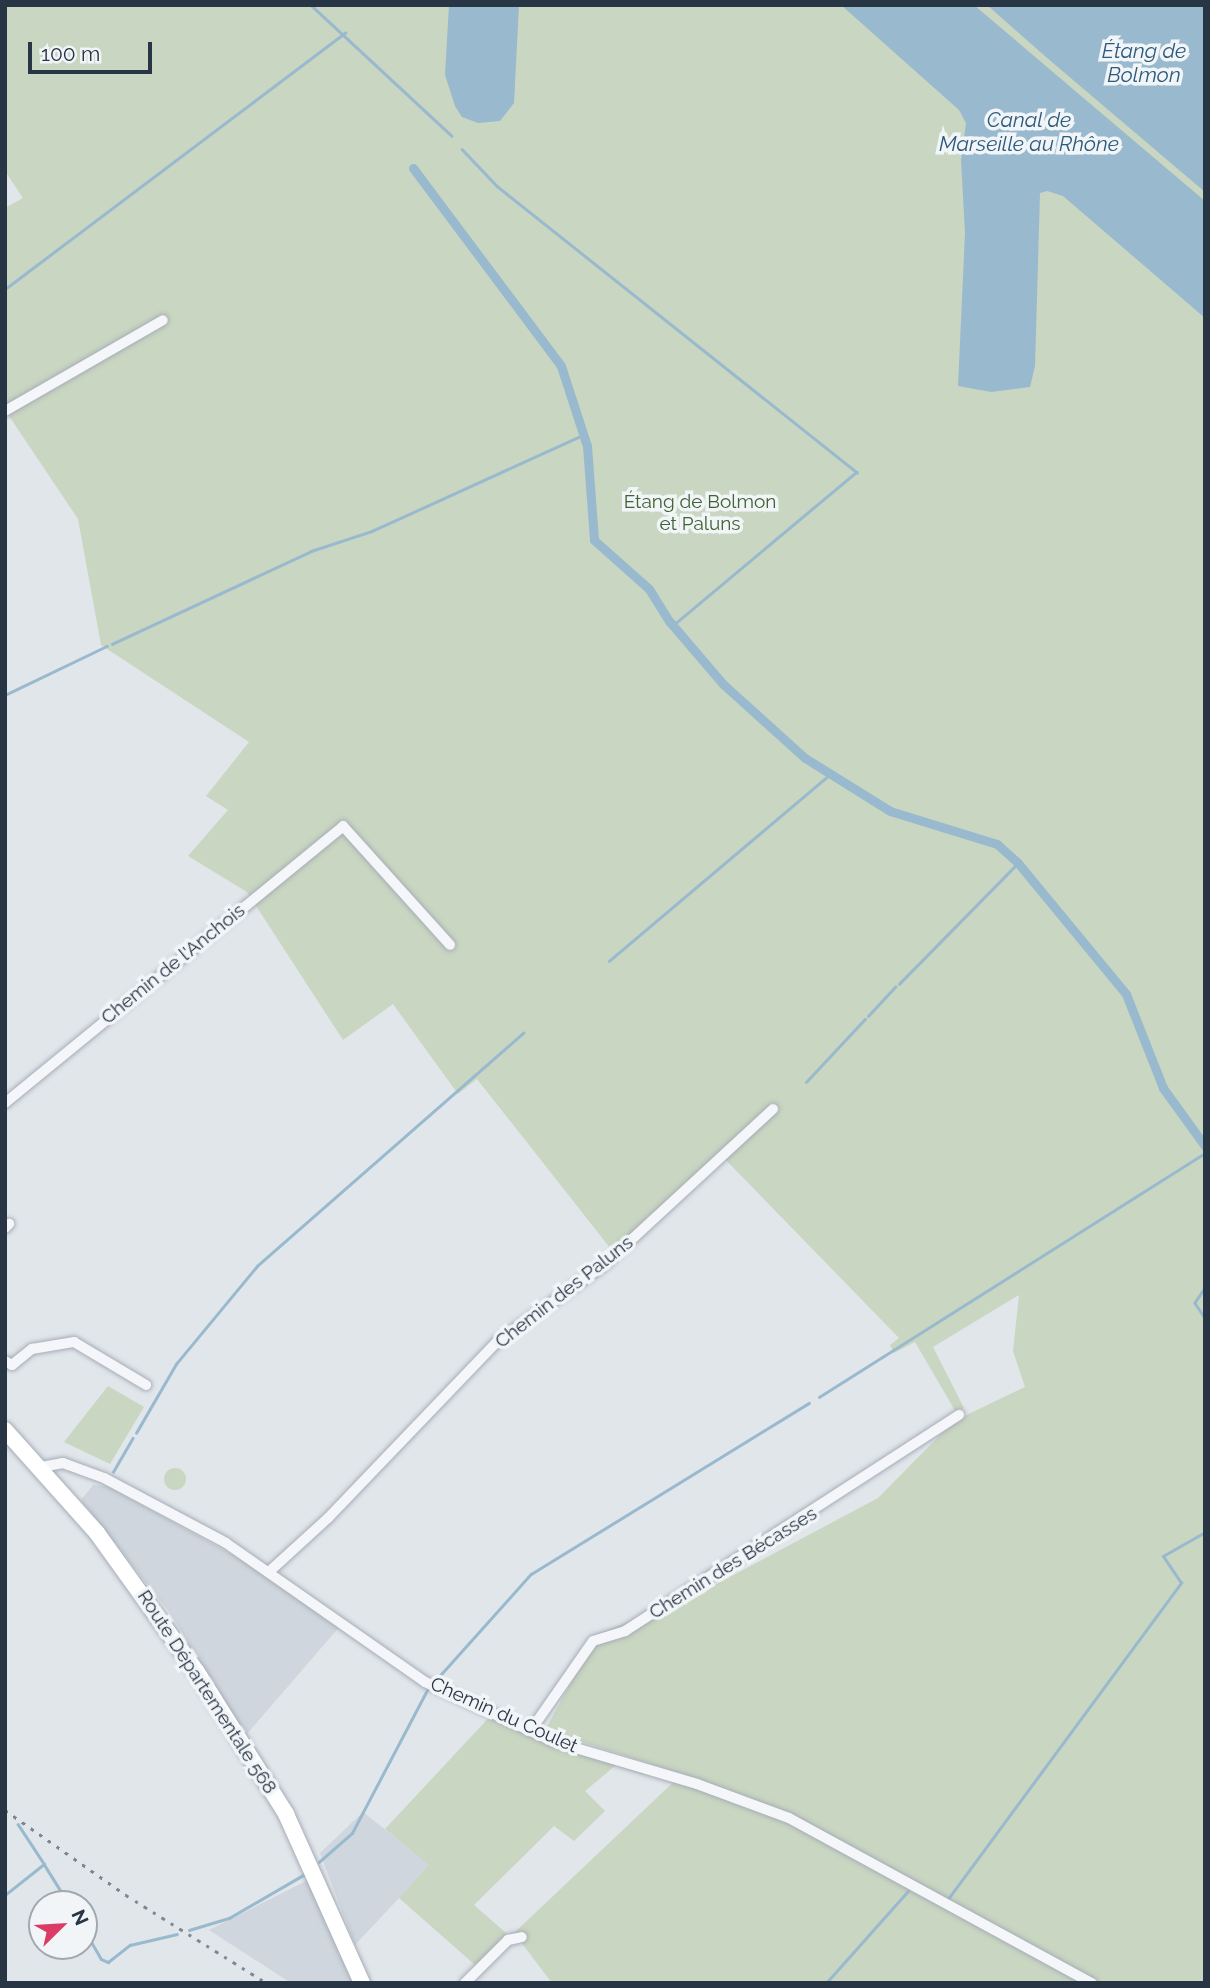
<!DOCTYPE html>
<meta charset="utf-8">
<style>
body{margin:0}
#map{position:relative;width:1210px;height:1988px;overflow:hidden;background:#e1e6eb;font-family:Raleway,sans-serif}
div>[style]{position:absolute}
.built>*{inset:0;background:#cfd6dd}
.green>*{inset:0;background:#c9d6c1}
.round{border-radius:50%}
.water>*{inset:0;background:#99b9ce}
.stream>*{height:2.5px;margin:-1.25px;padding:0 1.25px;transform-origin:1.25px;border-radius:1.25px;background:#99b9ce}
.canal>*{height:9px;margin:-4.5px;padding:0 4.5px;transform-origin:4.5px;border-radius:4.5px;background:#99b9ce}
.roads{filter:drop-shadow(0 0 2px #a6adb6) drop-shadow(0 0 2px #a6adb6)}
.street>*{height:10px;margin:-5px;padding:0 5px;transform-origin:5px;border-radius:5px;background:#f4f6f9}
.primary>*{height:16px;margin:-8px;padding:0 8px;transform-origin:8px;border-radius:8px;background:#fff}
.rail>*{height:2.5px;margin-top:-1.25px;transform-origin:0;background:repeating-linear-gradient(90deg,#798796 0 3.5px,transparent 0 10.5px)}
span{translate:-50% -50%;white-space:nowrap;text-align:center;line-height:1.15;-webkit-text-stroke:7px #f1f5f8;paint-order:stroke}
.park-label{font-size:19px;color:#416233}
.street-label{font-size:19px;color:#283545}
.water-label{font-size:21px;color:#2d5a7d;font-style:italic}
.frame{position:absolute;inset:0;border:7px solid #283545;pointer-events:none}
.north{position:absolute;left:28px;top:1890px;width:70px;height:70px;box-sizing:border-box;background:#f1f5f8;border:2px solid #a1a8b0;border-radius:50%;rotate:66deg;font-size:19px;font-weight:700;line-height:28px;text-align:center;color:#283545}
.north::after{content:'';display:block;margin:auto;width:24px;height:32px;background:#db3b64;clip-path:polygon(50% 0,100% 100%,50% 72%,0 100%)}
.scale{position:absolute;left:28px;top:42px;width:124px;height:32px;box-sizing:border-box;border:4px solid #283545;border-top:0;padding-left:9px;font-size:21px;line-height:24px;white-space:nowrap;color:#283545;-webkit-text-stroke:5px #f1f5f8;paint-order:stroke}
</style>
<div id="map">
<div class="built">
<i style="clip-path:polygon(93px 1485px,107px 1486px,260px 1570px,341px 1625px,246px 1735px,170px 1613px,81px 1500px)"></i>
<i style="clip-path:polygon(363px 1812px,430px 1865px,355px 1945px,320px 1853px)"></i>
<i style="clip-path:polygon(310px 1879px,355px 1983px,291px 1983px,209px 1930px)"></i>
</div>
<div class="green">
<i style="clip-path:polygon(5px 5px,1205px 5px,1205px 1983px,552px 1983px,514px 1933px,682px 1774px,545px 1730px,598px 1634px,707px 1589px,878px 1498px,954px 1421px,1025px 1387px,1013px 1351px,1019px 1295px,933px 1347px,964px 1408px,957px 1414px,915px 1342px,894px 1353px,890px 1345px,899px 1338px,721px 1155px,614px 1253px,477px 1079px,458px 1094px,393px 1004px,343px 1040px,247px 892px,188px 856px,228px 810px,206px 796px,249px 742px,101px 645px,78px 519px,5px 410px,5px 208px,23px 198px,5px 171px)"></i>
<i style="clip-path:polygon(108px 1386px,144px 1407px,110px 1464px,64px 1442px)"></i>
<i class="round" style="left:164px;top:1468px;width:22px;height:22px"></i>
<i style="clip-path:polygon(496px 1710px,552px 1737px,651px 1766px,643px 1775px,616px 1765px,585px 1791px,605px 1811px,574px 1841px,554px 1826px,474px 1905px,515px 1941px,483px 1972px,399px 1898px,429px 1865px,385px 1829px)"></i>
</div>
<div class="water">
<i style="clip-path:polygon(449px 5px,519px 5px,514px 103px,500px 121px,478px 123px,462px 117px,455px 106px,445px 75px)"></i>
<i style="clip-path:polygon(841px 5px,974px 5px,1205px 201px,1205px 318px,1063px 196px,1047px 191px,1040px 193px,1035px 366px,1030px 387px,991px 392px,958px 386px,965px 233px,961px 160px,966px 123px,959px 110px)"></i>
<i style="clip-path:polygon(987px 5px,1205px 5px,1205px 192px,1046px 57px)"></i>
</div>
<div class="stream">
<i style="left:311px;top:5px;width:192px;rotate:42.9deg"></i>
<i style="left:462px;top:149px;width:51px;rotate:46.6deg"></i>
<i style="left:497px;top:186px;width:460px;rotate:38.5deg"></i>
<i style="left:857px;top:472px;width:240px;rotate:140.1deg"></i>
<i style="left:5px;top:289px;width:426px;rotate:-37deg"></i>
<i style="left:112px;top:644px;width:220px;rotate:-25deg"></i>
<i style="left:311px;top:551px;width:64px;rotate:-18.2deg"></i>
<i style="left:372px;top:531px;width:232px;rotate:-24.5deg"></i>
<i style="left:5px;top:695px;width:113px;rotate:-25.7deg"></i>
<i style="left:609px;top:961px;width:289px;rotate:-40.2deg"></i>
<i style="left:899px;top:984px;width:170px;rotate:-45.5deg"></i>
<i style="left:868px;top:1016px;width:40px;rotate:-47deg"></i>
<i style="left:806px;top:1082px;width:86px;rotate:-46.9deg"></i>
<i style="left:1205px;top:1288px;width:18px;rotate:124deg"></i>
<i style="left:1195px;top:1303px;width:18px;rotate:56deg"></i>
<i style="left:819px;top:1397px;width:457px;rotate:-32.3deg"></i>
<i style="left:136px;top:1433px;width:80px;rotate:-59.9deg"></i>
<i style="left:176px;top:1364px;width:127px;rotate:-50.4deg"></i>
<i style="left:257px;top:1266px;width:354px;rotate:-41.2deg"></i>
<i style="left:113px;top:1472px;width:39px;rotate:-60deg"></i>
<i style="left:434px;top:1682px;width:145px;rotate:-48.1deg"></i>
<i style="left:531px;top:1574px;width:326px;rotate:-31.6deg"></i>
<i style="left:18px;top:1824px;width:45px;rotate:56.7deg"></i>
<i style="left:319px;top:1862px;width:44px;rotate:-41.3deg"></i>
<i style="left:352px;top:1833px;width:164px;rotate:-62.3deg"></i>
<i style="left:5px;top:1895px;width:50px;rotate:-38.5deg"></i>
<i style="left:44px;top:1864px;width:47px;rotate:58deg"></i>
<i style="left:948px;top:1899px;width:393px;rotate:-53.6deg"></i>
<i style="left:1181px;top:1583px;width:32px;rotate:-124deg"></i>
<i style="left:1163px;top:1556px;width:48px;rotate:-29.7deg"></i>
<i style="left:84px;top:1929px;width:34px;rotate:60deg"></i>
<i style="left:101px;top:1959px;width:8px;rotate:23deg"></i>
<i style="left:108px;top:1962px;width:28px;rotate:-38deg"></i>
<i style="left:130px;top:1945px;width:48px;rotate:-13.2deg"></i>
<i style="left:189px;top:1930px;width:42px;rotate:-16.7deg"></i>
<i style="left:229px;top:1918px;width:88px;rotate:-30.1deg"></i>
<i style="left:826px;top:1983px;width:123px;rotate:-48.3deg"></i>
</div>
<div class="canal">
<i style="left:413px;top:168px;width:247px;rotate:53.2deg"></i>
<i style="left:561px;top:366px;width:84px;rotate:72deg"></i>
<i style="left:587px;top:446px;width:94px;rotate:85.7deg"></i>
<i style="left:594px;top:540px;width:74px;rotate:41.7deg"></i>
<i style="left:649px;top:589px;width:39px;rotate:58deg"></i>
<i style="left:670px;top:622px;width:82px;rotate:49.5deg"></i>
<i style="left:723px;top:684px;width:110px;rotate:42.1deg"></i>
<i style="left:805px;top:758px;width:100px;rotate:31.9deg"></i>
<i style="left:890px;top:811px;width:112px;rotate:17.1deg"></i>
<i style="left:997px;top:844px;width:28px;rotate:42deg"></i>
<i style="left:1018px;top:863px;width:170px;rotate:50.5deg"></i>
<i style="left:1126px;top:994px;width:101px;rotate:68.5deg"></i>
<i style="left:1163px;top:1088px;width:72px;rotate:54.1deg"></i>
</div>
<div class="roads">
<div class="street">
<i style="left:5px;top:411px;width:182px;rotate:-29.9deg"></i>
<i style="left:5px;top:1103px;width:437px;rotate:-39.3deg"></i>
<i style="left:343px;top:826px;width:160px;rotate:48deg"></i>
<i style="left:5px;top:1228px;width:6px;rotate:-45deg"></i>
<i style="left:5px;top:1361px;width:8px;rotate:30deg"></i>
<i style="left:12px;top:1365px;width:26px;rotate:-39deg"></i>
<i style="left:32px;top:1349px;width:43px;rotate:-9.5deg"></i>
<i style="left:74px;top:1342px;width:84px;rotate:30.8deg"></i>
<i style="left:42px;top:1467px;width:21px;rotate:-11deg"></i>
<i style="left:63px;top:1463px;width:44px;rotate:20.1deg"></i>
<i style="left:104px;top:1478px;width:138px;rotate:28deg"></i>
<i style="left:226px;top:1543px;width:243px;rotate:34.9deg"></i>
<i style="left:425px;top:1682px;width:140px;rotate:24.9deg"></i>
<i style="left:552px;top:1741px;width:151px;rotate:16.5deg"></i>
<i style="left:697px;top:1784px;width:98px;rotate:20.3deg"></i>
<i style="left:789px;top:1818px;width:345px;rotate:28.6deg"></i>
<i style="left:271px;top:1570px;width:77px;rotate:-42.4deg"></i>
<i style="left:328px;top:1518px;width:244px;rotate:-46.2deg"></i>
<i style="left:497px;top:1342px;width:132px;rotate:-35.7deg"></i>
<i style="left:604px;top:1265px;width:230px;rotate:-42.7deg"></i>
<i style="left:531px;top:1730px;width:108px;rotate:-55.1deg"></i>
<i style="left:593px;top:1641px;width:34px;rotate:-17deg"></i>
<i style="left:625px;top:1631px;width:398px;rotate:-32.9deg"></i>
<i style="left:465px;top:1983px;width:61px;rotate:-45deg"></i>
<i style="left:508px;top:1940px;width:14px;rotate:-12deg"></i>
</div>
<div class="primary">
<i style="left:5px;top:1430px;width:138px;rotate:48.2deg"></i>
<i style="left:97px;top:1533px;width:171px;rotate:54.3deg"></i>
<i style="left:197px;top:1672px;width:168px;rotate:57.9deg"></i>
<i style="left:286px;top:1814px;width:185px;rotate:65.8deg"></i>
</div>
</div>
<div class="rail">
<i style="left:5px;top:1810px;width:148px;rotate:35.1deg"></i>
<i style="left:126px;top:1895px;width:166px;rotate:32deg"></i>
</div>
<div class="park-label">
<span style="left:700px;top:513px">Étang de Bolmon<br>et Paluns</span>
</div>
<div class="street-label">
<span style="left:173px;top:964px;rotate:-39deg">Chemin de l'Anchois</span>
<span style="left:564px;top:1292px;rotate:-38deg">Chemin des Paluns</span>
<span style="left:733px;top:1563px;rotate:-32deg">Chemin des Bécasses</span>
<span style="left:207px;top:1692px;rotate:57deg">Route Départementale 568</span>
<span style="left:504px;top:1715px;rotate:24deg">Chemin du Coulet</span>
</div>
<div class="water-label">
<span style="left:1144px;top:63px">Étang de<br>Bolmon</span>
<span style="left:1029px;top:132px">Canal de<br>Marseille au Rhône</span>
</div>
<div class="frame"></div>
<div class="north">N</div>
<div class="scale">100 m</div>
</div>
